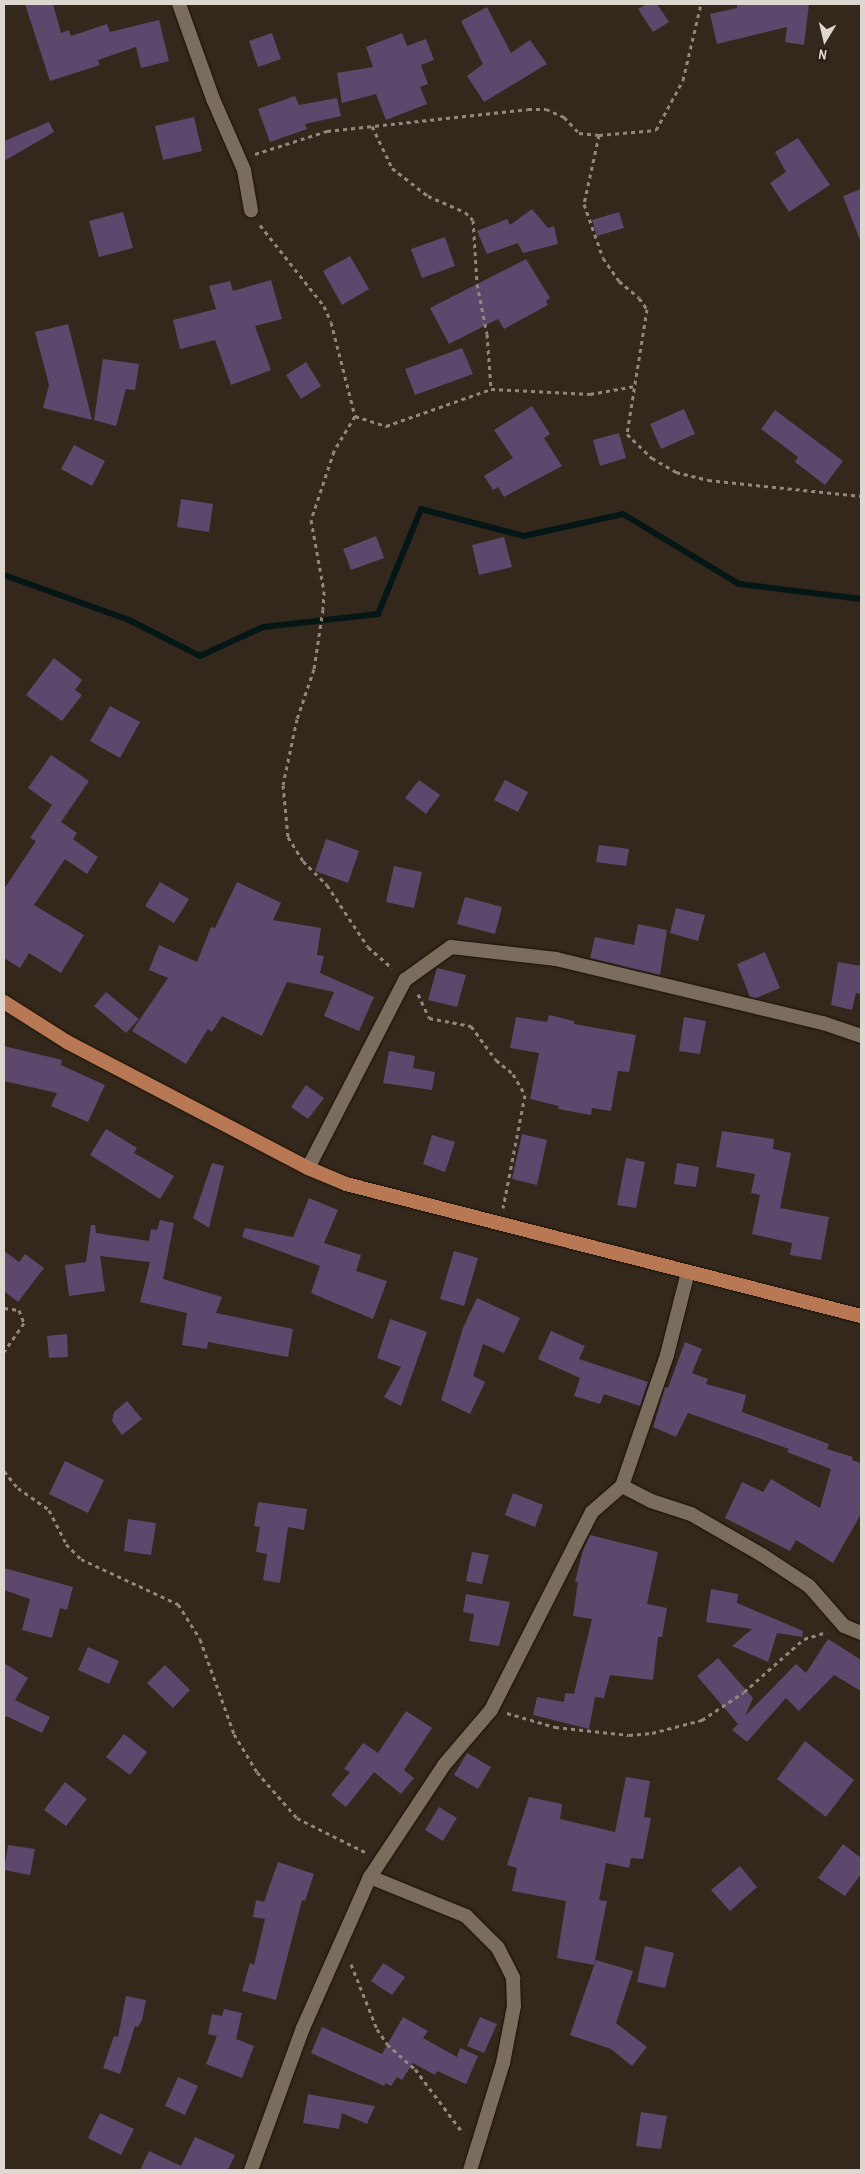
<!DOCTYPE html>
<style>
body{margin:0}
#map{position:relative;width:865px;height:2174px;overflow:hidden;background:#33281b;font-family:"Archivo Narrow",sans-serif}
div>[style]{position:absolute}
.stream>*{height:6px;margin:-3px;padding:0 3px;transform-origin:3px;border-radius:3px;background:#041616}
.building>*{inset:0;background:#5c486c}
.path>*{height:3px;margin-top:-1.5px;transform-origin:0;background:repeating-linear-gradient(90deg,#90887d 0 4px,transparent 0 8px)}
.roads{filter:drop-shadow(0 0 1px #1a1005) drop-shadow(0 0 1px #1a1005)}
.minor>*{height:14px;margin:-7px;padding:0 7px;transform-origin:7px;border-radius:7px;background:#7a6d5e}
.primary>*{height:14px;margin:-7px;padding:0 7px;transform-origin:7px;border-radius:7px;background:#b87854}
span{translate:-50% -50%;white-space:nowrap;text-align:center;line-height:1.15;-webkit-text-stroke:5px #291e11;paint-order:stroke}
.frame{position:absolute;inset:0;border:5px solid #ded7cf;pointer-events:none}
.north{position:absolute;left:800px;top:15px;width:50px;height:50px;-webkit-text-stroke:4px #291e11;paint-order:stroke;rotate:189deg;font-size:14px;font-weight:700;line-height:20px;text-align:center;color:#ded7cf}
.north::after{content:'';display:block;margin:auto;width:18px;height:22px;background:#ded7cf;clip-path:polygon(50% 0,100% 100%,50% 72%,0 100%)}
</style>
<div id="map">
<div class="stream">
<i style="left:4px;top:575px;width:133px;rotate:19.8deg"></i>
<i style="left:129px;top:620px;width:80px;rotate:26.9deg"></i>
<i style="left:200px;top:656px;width:69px;rotate:-24.7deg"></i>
<i style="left:263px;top:627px;width:116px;rotate:-6.4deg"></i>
<i style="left:378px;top:614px;width:113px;rotate:-67.7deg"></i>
<i style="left:421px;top:509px;width:106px;rotate:14.7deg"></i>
<i style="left:524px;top:536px;width:101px;rotate:-12.5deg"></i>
<i style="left:623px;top:514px;width:135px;rotate:31.1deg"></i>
<i style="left:739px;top:584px;width:123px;rotate:7deg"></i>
</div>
<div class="building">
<i style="clip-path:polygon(25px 4px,53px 4px,61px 33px,69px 30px,71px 36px,107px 24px,110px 32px,159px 20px,169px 61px,141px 68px,136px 47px,98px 60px,100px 65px,50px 81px)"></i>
<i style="clip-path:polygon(647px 4px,657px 4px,669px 22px,653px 32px,638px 9px)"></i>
<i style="clip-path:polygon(737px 4px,809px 4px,804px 45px,785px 42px,787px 27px,717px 44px,710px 14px,737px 8px)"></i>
<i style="clip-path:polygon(487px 7px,511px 53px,530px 40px,547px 64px,484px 102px,467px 76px,483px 64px,461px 21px)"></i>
<i style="clip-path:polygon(272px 33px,281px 59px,258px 67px,249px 41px)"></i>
<i style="clip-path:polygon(402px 33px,407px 46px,426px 39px,434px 60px,421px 65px,428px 84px,420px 87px,427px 104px,386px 120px,376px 94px,342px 103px,337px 73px,373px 67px,366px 47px)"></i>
<i style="clip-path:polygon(295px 96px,299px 105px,337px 98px,341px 116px,305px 124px,307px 129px,270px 142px,258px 109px)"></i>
<i style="clip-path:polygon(194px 117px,202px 151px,163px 160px,155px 126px)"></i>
<i style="clip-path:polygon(49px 122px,54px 132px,4px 161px,4px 141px)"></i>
<i style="clip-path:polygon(798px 138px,830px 185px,789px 212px,770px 183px,786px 172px,775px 152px)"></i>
<i style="clip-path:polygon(861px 189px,861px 239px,860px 240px,843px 196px)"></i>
<i style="clip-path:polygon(532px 209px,548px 228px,554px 226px,558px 244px,523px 253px,518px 243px,487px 254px,477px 231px,507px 219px,510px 225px)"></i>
<i style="clip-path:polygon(123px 212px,133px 248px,99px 257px,89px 221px)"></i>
<i style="clip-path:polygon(619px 212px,624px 228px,597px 236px,592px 220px)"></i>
<i style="clip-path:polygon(445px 237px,455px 266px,422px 278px,411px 249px)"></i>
<i style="clip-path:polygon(350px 256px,369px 289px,342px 305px,323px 271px)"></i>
<i style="clip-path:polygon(526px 259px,550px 298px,546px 301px,548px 305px,504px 329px,498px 319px,449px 344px,430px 308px)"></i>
<i style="clip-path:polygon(271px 280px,282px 319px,255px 326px,271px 370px,231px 385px,215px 340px,180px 349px,173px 320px,216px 309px,209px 286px,230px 281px,233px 291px)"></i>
<i style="clip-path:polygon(68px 324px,92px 420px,43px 408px,49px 385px,35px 332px)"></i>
<i style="clip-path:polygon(462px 348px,473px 374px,415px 395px,405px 369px)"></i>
<i style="clip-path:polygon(103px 359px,139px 364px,135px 390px,126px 389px,116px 426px,94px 420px)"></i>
<i style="clip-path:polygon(306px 362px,321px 386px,301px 399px,286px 375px)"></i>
<i style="clip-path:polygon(532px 406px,550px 434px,544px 438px,562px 466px,504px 497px,498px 487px,493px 490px,484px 476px,513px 458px,494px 430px)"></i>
<i style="clip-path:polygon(684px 409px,695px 434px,661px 449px,650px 424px)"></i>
<i style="clip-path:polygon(775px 410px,843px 461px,825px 485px,795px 462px,798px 457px,761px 429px)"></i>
<i style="clip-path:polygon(619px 433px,626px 458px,600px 466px,593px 440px)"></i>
<i style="clip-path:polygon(74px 445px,105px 461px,92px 486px,61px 469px)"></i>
<i style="clip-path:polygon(181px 499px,213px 504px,209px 532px,177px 527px)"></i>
<i style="clip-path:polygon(376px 536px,384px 558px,351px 570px,343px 549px)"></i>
<i style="clip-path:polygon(504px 537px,512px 567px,479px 575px,472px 545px)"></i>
<i style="clip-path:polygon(54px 658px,82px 680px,75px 690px,82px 695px,62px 721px,26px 695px)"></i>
<i style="clip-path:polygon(110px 706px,140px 722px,120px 758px,90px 741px)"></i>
<i style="clip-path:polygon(51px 755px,89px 781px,61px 822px,77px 833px,73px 839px,98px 857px,87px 874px,65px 859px,34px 905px,84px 935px,61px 973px,29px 953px,20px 968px,4px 958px,4px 889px,36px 841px,30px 838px,52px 805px,28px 788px)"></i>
<i style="clip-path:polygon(419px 780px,440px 795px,426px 814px,405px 798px)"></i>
<i style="clip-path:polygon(505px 780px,528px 792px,518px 812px,494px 800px)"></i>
<i style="clip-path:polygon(326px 839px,359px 851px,348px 883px,315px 871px)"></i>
<i style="clip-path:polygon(599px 845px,629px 849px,626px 866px,596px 862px)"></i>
<i style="clip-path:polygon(394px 866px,422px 872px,414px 908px,386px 902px)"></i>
<i style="clip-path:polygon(160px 882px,189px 899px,174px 923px,145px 906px)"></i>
<i style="clip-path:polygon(237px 882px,281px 903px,273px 920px,321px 928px,317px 955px,324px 956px,320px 973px,374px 997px,359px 1031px,324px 1016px,334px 992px,287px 982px,262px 1036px,222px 1016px,212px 1032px,208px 1029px,186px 1064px,132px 1031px,168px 978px,149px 970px,159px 945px,197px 962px,211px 927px,215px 928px)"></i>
<i style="clip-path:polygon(465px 897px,502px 907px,495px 934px,457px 924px)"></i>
<i style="clip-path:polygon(676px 908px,705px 915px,698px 941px,670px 933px)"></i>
<i style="clip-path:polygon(638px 924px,667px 930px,660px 975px,590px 958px,595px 937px,634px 945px)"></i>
<i style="clip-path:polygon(765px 952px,780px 988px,756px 998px,750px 997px,737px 964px)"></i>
<i style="clip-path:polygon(838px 962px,861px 966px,861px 994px,856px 993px,852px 1010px,831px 1005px)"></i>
<i style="clip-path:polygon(437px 968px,466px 975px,457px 1007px,428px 1000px)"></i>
<i style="clip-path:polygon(106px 992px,139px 1019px,126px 1033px,94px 1006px)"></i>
<i style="clip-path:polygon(549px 1015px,574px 1021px,574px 1024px,636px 1035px,629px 1072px,618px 1071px,611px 1111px,592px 1108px,591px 1115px,558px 1109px,559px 1106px,530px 1099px,539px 1053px,510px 1048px,516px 1017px,547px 1022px)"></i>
<i style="clip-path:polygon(684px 1017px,706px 1021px,700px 1054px,679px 1051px)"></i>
<i style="clip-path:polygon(4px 1046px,62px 1060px,61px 1065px,105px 1085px,88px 1122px,51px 1106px,57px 1093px,4px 1081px)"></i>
<i style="clip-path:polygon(389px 1051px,415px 1056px,413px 1068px,435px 1072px,432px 1090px,383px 1083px)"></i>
<i style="clip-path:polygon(306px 1085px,324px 1098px,308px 1119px,291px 1107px)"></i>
<i style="clip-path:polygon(106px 1129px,137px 1148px,134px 1153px,174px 1176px,160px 1199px,90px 1155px)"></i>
<i style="clip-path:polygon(722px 1131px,774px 1139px,773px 1149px,791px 1153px,780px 1208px,829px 1217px,821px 1260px,790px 1255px,792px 1243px,752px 1234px,760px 1195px,751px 1193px,755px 1174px,716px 1167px)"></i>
<i style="clip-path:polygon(522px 1134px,547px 1140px,537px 1185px,512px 1179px)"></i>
<i style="clip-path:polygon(432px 1135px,455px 1142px,445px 1172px,423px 1164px)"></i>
<i style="clip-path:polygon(626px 1158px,645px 1162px,636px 1208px,617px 1205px)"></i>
<i style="clip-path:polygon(212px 1163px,224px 1166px,209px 1228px,193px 1218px)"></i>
<i style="clip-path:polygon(677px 1163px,699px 1167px,696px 1187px,674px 1184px)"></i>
<i style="clip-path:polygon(309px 1198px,338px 1210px,324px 1243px,361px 1255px,356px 1271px,387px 1281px,373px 1319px,311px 1293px,320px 1266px,242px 1237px,245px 1228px,293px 1237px)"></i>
<i style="clip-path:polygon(160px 1220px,174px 1223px,163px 1279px,222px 1297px,216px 1313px,293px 1329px,288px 1357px,208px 1342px,207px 1349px,182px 1345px,187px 1313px,140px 1302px,150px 1262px,100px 1256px,105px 1291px,69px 1296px,65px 1265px,86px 1262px,91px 1225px,95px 1225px,96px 1233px,149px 1241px,151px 1229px,157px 1230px)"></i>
<i style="clip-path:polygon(4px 1251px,19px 1262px,25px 1254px,44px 1268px,18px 1302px,4px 1291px)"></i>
<i style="clip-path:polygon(454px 1251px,478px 1258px,464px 1306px,440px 1299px)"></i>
<i style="clip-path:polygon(477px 1298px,520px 1318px,504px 1353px,483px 1344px,473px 1376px,485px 1382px,470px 1414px,441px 1400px,463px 1328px)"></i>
<i style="clip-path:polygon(390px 1319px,427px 1332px,401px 1406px,384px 1397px,401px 1367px,377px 1358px)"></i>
<i style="clip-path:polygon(551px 1331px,585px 1346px,579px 1359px,648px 1382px,640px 1406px,604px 1394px,600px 1404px,574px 1396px,580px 1378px,538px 1359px)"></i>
<i style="clip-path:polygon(67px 1334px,68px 1357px,49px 1358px,47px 1336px)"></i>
<i style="clip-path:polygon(685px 1342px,702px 1349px,692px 1373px,708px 1379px,706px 1384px,746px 1395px,742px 1412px,829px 1444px,827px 1449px,853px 1457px,852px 1460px,861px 1463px,861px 1514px,833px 1563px,796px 1540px,790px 1551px,725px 1518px,742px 1482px,763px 1492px,771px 1479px,820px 1508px,831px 1469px,787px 1452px,789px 1449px,688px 1413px,676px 1437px,653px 1427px,665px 1387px,668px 1388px)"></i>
<i style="clip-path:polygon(127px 1401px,142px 1419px,122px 1435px,112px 1421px,114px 1412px)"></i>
<i style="clip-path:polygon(65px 1461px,104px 1480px,88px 1513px,49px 1494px)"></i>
<i style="clip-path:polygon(513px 1493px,543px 1505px,535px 1527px,505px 1515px)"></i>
<i style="clip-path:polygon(258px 1502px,307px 1509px,304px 1530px,288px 1527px,280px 1583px,263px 1580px,267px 1554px,256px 1552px,260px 1527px,254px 1526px)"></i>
<i style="clip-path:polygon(128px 1519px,156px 1523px,151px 1555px,124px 1551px)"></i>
<i style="clip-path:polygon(590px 1535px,658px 1552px,647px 1604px,667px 1608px,662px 1637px,658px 1637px,653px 1680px,610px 1675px,604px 1698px,595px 1697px,589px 1729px,533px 1715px,537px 1697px,564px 1702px,565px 1693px,574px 1694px,592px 1619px,573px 1616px,578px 1582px,575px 1582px,583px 1550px)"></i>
<i style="clip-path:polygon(472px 1552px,489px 1555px,482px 1584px,466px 1581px)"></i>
<i style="clip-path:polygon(4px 1568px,73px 1587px,67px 1610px,60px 1608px,52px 1638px,22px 1630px,30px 1599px,4px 1590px)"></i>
<i style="clip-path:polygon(711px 1589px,738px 1594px,737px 1603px,803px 1631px,802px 1637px,777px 1633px,768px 1662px,732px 1646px,752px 1629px,706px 1622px)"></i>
<i style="clip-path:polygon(466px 1594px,510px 1602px,499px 1646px,469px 1641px,474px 1614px,463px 1612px)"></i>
<i style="clip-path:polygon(828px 1639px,861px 1660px,861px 1691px,834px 1675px,799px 1711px,786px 1698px,747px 1742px,732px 1730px,738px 1724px,697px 1676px,718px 1658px,753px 1698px,745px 1716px,796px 1664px,806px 1673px)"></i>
<i style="clip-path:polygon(88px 1647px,119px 1661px,109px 1684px,78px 1670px)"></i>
<i style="clip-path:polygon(4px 1663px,28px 1678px,15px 1700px,50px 1717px,42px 1733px,6px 1716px,4px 1719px)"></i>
<i style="clip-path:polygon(165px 1665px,190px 1690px,173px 1708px,147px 1683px)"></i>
<i style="clip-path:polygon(406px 1711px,432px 1728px,404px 1770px,414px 1778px,401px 1794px,374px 1772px,346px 1807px,331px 1795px,350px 1772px,344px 1769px,363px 1743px,378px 1753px)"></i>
<i style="clip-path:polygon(124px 1734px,147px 1752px,130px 1775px,106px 1757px)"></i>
<i style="clip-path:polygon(805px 1741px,854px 1780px,826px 1817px,777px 1779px)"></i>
<i style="clip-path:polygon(467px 1753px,491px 1767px,478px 1789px,454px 1775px)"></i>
<i style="clip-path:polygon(626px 1777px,650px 1781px,644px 1817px,651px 1818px,643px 1859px,631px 1858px,629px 1868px,606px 1863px,599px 1900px,607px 1901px,594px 1965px,557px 1958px,566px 1901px,512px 1891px,517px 1868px,507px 1865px,529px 1797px,562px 1804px,560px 1819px,615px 1832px)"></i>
<i style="clip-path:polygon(65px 1782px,87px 1799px,66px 1826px,44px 1810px)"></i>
<i style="clip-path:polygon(439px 1807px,457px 1818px,443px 1841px,425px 1830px)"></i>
<i style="clip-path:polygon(843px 1844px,861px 1858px,861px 1874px,845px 1896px,818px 1878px)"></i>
<i style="clip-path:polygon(8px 1845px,35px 1849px,30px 1875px,4px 1870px)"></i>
<i style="clip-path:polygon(278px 1862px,314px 1874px,305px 1901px,302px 1900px,276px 2000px,242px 1991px,250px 1963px,254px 1965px,265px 1919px,253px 1917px,256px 1900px,264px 1902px)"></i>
<i style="clip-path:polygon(740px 1866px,757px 1887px,730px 1911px,711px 1890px)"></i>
<i style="clip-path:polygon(645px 1946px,674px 1953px,665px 1988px,637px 1982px)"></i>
<i style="clip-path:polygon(596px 1960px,633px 1971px,616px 2023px,647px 2047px,632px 2066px,611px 2049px,570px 2035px)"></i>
<i style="clip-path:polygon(383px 1963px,405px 1977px,392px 1995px,371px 1981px)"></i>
<i style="clip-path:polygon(126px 1996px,146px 2000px,142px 2020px,138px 2027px,135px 2026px,120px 2074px,103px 2068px,114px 2036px,118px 2037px)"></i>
<i style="clip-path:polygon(224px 2009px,242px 2013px,236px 2039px,254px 2046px,242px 2078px,206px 2064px,217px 2036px,208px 2034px,212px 2014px,222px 2016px)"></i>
<i style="clip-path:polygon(403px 2017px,428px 2031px,423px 2038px,457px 2057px,460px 2048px,478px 2056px,466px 2084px,437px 2071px,435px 2075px,413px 2063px,402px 2080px,397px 2077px,391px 2086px,386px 2083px,384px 2086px,311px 2053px,322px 2027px,382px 2054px)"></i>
<i style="clip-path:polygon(480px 2017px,497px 2024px,484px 2053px,467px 2046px)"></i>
<i style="clip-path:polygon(178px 2077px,198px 2086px,185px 2115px,165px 2106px)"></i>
<i style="clip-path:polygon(308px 2094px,318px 2096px,375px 2106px,367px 2124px,342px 2113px,339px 2129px,303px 2123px)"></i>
<i style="clip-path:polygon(641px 2112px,667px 2116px,661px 2149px,636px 2146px)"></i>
<i style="clip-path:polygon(100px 2113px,134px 2129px,121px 2155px,88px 2138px)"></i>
<i style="clip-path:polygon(195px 2137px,235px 2155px,228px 2170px,140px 2170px,149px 2151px,181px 2166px)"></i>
</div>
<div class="path">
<i style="left:372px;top:126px;width:47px;rotate:64.5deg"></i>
<i style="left:392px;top:168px;width:46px;rotate:37.9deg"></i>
<i style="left:428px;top:196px;width:40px;rotate:23.4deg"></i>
<i style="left:465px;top:212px;width:11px;rotate:45deg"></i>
<i style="left:473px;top:220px;width:64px;rotate:86.4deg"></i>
<i style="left:477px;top:284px;width:51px;rotate:78.7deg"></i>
<i style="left:487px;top:334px;width:55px;rotate:85.8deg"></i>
<i style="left:491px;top:389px;width:99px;rotate:2.9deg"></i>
<i style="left:590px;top:394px;width:46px;rotate:-10.1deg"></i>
<i style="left:599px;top:135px;width:71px;rotate:102.3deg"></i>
<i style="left:584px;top:204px;width:57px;rotate:70.6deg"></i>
<i style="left:603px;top:258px;width:28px;rotate:55deg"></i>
<i style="left:619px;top:281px;width:26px;rotate:40deg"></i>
<i style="left:639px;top:298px;width:14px;rotate:54deg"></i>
<i style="left:647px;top:309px;width:127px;rotate:99.1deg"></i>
<i style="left:627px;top:434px;width:35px;rotate:44deg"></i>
<i style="left:652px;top:458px;width:28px;rotate:30deg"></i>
<i style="left:676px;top:472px;width:33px;rotate:14deg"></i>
<i style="left:708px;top:480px;width:154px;rotate:6deg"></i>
<i style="left:255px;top:154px;width:76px;rotate:-17.7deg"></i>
<i style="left:327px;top:131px;width:202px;rotate:-6.2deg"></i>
<i style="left:528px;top:109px;width:18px"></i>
<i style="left:546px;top:109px;width:20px;rotate:24deg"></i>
<i style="left:564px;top:117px;width:22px;rotate:47deg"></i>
<i style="left:579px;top:133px;width:20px;rotate:6deg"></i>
<i style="left:599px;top:135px;width:57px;rotate:-5deg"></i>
<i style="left:656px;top:130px;width:57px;rotate:-61.6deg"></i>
<i style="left:683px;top:80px;width:78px;rotate:-76.7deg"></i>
<i style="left:260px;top:225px;width:103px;rotate:51.7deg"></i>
<i style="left:324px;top:306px;width:17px;rotate:66deg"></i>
<i style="left:331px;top:322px;width:97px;rotate:75.7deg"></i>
<i style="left:355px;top:416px;width:41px;rotate:121deg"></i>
<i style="left:334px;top:451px;width:73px;rotate:108.4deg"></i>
<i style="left:311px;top:520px;width:72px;rotate:79.6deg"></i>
<i style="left:324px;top:591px;width:18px;rotate:93deg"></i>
<i style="left:323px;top:609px;width:61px;rotate:98.5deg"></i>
<i style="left:314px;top:669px;width:53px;rotate:108.8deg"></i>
<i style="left:297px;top:719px;width:67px;rotate:102deg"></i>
<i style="left:283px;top:785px;width:52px;rotate:84.5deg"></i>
<i style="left:288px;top:837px;width:28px;rotate:58deg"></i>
<i style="left:303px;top:861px;width:34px;rotate:45deg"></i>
<i style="left:327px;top:885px;width:74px;rotate:56.5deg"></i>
<i style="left:368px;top:947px;width:32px;rotate:41deg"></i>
<i style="left:355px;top:416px;width:33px;rotate:18deg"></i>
<i style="left:386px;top:426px;width:111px;rotate:-19.4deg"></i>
<i style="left:418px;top:994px;width:26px;rotate:65deg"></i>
<i style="left:429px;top:1018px;width:43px;rotate:10.8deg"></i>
<i style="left:471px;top:1026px;width:42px;rotate:53.7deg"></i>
<i style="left:496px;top:1060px;width:22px;rotate:39deg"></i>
<i style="left:513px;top:1074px;width:24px;rotate:60deg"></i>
<i style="left:525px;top:1095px;width:115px;rotate:101deg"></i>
<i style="left:4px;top:1308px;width:15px;rotate:8deg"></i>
<i style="left:19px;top:1310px;width:14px;rotate:69deg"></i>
<i style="left:24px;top:1323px;width:35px;rotate:125deg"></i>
<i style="left:4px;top:1471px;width:22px;rotate:51deg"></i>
<i style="left:18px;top:1488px;width:38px;rotate:35deg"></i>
<i style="left:49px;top:1510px;width:38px;rotate:63deg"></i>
<i style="left:66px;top:1544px;width:21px;rotate:45deg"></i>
<i style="left:81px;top:1559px;width:107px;rotate:24.9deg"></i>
<i style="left:178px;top:1604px;width:41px;rotate:57.8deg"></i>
<i style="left:200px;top:1639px;width:101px;rotate:70.3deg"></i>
<i style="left:234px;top:1734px;width:44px;rotate:58.8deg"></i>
<i style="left:257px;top:1772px;width:61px;rotate:49deg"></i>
<i style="left:297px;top:1818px;width:78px;rotate:26.6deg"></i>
<i style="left:507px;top:1713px;width:50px;rotate:16.3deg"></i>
<i style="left:555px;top:1727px;width:74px;rotate:6.2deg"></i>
<i style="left:629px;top:1735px;width:23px;rotate:-5deg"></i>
<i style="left:652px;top:1733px;width:52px;rotate:-14.6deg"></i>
<i style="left:702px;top:1720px;width:50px;rotate:-33.7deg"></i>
<i style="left:744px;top:1692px;width:80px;rotate:-41.5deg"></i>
<i style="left:804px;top:1639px;width:24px;rotate:-17deg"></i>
<i style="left:351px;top:1964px;width:70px;rotate:68.2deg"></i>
<i style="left:377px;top:2029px;width:18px;rotate:56deg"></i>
<i style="left:387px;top:2044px;width:38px;rotate:42deg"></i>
<i style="left:415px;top:2069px;width:80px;rotate:53.1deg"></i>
</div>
<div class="roads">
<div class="minor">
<i style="left:179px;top:4px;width:101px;rotate:70.3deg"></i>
<i style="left:213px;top:99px;width:77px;rotate:66.4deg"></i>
<i style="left:244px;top:170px;width:41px;rotate:80.1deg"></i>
<i style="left:308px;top:1168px;width:212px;rotate:-62.7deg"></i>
<i style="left:405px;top:980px;width:57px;rotate:-35.7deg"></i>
<i style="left:451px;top:947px;width:106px;rotate:6.5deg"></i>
<i style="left:556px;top:959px;width:275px;rotate:13.5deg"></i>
<i style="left:823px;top:1023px;width:40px;rotate:18.9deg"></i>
<i style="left:622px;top:1486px;width:33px;rotate:27deg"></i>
<i style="left:651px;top:1501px;width:42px;rotate:18deg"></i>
<i style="left:691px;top:1514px;width:82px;rotate:30deg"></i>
<i style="left:762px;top:1555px;width:56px;rotate:33.4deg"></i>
<i style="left:809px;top:1586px;width:53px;rotate:48.8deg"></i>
<i style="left:844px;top:1626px;width:18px;rotate:22deg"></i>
<i style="left:370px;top:1877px;width:104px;rotate:22.1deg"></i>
<i style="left:466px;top:1916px;width:45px;rotate:45deg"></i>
<i style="left:498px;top:1948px;width:34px;rotate:63deg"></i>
<i style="left:513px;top:1978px;width:28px;rotate:88deg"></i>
<i style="left:514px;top:2006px;width:58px;rotate:100.9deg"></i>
<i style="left:503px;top:2063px;width:112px;rotate:107.1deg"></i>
<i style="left:251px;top:2170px;width:151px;rotate:-69.9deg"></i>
<i style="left:303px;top:2028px;width:165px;rotate:-66.1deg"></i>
<i style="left:370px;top:1877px;width:134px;rotate:-56.5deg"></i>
<i style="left:444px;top:1765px;width:72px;rotate:-49.5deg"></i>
<i style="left:491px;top:1710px;width:222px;rotate:-63deg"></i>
<i style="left:592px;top:1512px;width:40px;rotate:-41deg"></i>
<i style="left:622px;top:1486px;width:139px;rotate:-71deg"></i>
<i style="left:667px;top:1355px;width:86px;rotate:-75.8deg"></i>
</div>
<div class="primary">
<i style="left:4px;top:1002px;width:75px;rotate:32.4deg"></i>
<i style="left:67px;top:1042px;width:272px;rotate:27.6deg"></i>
<i style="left:308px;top:1168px;width:41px;rotate:22.8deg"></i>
<i style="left:346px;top:1184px;width:532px;rotate:14.38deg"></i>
</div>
</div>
<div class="frame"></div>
<div class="north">N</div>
</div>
